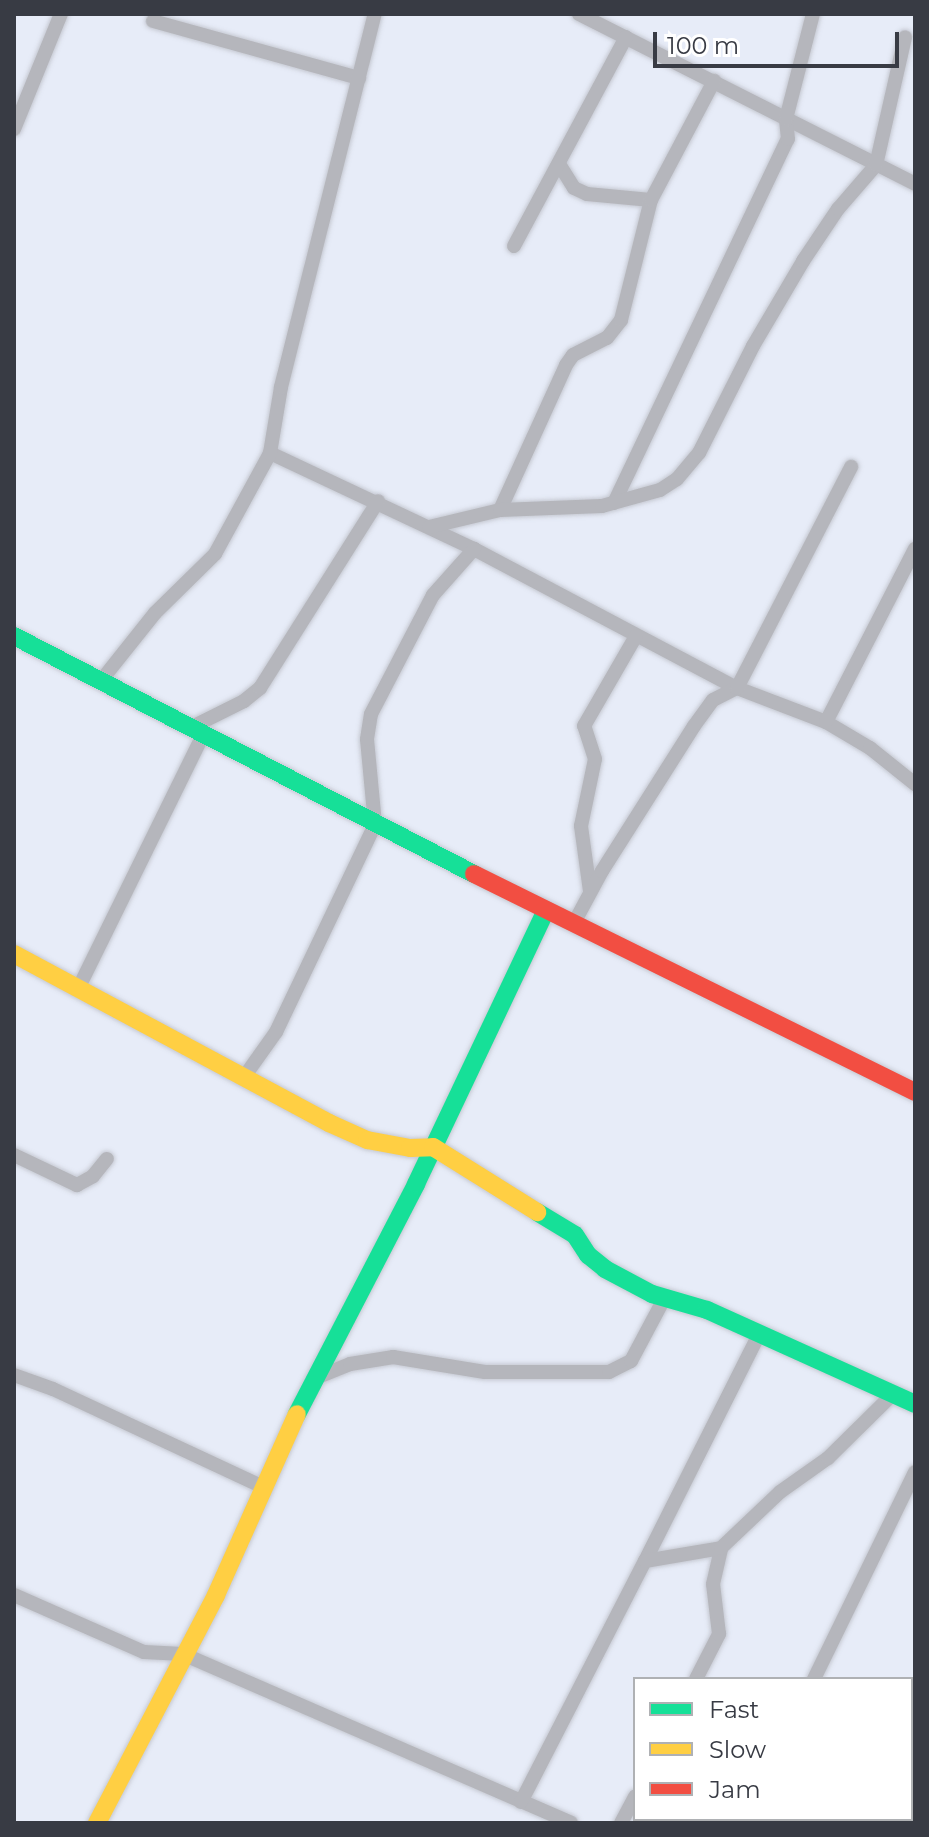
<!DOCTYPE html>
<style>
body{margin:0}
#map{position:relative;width:929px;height:1837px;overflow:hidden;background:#e7ecf8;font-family:Montserrat,sans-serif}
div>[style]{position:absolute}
.roads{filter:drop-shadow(0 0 2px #c6c9d2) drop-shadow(0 0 2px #c6c9d2)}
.street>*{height:14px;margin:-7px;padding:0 7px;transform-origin:7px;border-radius:7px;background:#b5b6bc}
.fast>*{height:18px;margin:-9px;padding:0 9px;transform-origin:9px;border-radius:9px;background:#16e098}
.slow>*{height:18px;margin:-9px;padding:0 9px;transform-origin:9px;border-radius:9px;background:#ffcf43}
.jam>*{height:18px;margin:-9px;padding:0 9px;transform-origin:9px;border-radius:9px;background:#f24e42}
span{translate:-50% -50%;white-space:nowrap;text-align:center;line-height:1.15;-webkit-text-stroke:8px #fff;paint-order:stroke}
.frame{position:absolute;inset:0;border:16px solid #383b44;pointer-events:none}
.legend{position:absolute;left:633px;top:1677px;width:280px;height:144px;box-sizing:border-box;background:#fff;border:2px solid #afb1b4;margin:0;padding:10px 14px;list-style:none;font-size:24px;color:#383b44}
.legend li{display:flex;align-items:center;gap:16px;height:40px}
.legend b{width:40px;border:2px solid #afb1b4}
.scale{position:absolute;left:653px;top:32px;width:246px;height:36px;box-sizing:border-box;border:4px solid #383b44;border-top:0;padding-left:10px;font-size:24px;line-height:28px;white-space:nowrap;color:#383b44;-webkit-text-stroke:6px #fff;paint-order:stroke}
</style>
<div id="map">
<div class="roads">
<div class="street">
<i style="left:579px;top:14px;width:377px;rotate:26.8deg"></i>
<i style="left:153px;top:21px;width:214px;rotate:15.5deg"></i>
<i style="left:14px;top:129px;width:124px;rotate:-67.8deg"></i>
<i style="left:559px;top:164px;width:28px;rotate:58deg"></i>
<i style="left:574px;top:188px;width:14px;rotate:25deg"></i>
<i style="left:587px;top:194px;width:64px;rotate:5.4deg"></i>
<i style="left:514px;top:246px;width:237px;rotate:-61.8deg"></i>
<i style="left:270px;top:453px;width:225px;rotate:25.2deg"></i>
<i style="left:474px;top:549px;width:297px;rotate:27.9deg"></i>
<i style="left:737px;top:688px;width:95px;rotate:20.9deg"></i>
<i style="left:826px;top:722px;width:51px;rotate:30.6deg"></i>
<i style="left:870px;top:748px;width:58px;rotate:38.7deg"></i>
<i style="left:614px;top:503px;width:403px;rotate:-64.5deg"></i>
<i style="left:788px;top:139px;width:20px;rotate:-96deg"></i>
<i style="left:786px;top:119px;width:108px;rotate:-75.6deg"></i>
<i style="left:500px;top:510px;width:159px;rotate:-65.5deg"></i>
<i style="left:566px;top:365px;width:12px;rotate:-55deg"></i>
<i style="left:573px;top:355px;width:38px;rotate:-27deg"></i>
<i style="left:607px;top:338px;width:23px;rotate:-52deg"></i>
<i style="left:621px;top:320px;width:124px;rotate:-76deg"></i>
<i style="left:651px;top:200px;width:135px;rotate:-62.1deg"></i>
<i style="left:429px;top:527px;width:73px;rotate:-13.5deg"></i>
<i style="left:500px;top:510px;width:102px;rotate:-2.2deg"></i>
<i style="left:602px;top:506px;width:60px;rotate:-15.4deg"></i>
<i style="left:660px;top:490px;width:20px;rotate:-33deg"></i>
<i style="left:677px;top:479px;width:34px;rotate:-50deg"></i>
<i style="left:699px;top:453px;width:120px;rotate:-63.2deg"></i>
<i style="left:753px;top:346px;width:99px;rotate:-59.5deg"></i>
<i style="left:803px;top:261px;width:63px;rotate:-56.1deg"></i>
<i style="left:838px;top:209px;width:58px;rotate:-49.2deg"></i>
<i style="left:876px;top:165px;width:131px;rotate:-77.2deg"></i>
<i style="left:100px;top:682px;width:88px;rotate:-51.4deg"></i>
<i style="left:155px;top:613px;width:84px;rotate:-44.5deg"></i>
<i style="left:215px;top:554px;width:115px;rotate:-61.4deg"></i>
<i style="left:270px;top:453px;width:67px;rotate:-80.5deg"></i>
<i style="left:281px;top:387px;width:385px;rotate:-75.9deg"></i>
<i style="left:826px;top:722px;width:195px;rotate:-62.8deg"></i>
<i style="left:190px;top:728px;width:60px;rotate:-26.6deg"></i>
<i style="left:244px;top:701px;width:21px;rotate:-39deg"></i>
<i style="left:260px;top:688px;width:221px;rotate:-57.7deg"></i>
<i style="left:590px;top:891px;width:66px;rotate:-97.9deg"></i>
<i style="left:581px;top:826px;width:68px;rotate:-78.2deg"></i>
<i style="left:595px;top:759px;width:35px;rotate:-108deg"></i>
<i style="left:584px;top:726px;width:104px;rotate:-60deg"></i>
<i style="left:574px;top:923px;width:59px;rotate:-61.7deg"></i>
<i style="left:602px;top:871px;width:172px;rotate:-57.6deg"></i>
<i style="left:694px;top:726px;width:32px;rotate:-54deg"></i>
<i style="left:713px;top:700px;width:27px;rotate:-27deg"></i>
<i style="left:737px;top:688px;width:249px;rotate:-62.7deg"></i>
<i style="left:79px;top:987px;width:281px;rotate:-63.8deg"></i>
<i style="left:244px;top:1077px;width:55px;rotate:-54.6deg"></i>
<i style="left:276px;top:1032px;width:230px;rotate:-64.5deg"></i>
<i style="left:375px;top:824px;width:85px;rotate:-95.4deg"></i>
<i style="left:367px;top:739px;width:25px;rotate:-81deg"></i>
<i style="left:371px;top:714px;width:134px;rotate:-62.5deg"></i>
<i style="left:433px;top:595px;width:62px;rotate:-48.3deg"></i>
<i style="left:14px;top:1155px;width:70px;rotate:25.5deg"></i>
<i style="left:77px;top:1185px;width:18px;rotate:-29deg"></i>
<i style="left:93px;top:1176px;width:22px;rotate:-51deg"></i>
<i style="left:14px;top:1375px;width:41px;rotate:19.7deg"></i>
<i style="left:53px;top:1389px;width:234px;rotate:25deg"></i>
<i style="left:313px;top:1379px;width:40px;rotate:-22deg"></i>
<i style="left:350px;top:1364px;width:44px;rotate:-9.2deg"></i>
<i style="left:393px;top:1357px;width:93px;rotate:9.3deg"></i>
<i style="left:485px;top:1372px;width:124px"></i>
<i style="left:609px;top:1372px;width:25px;rotate:-27deg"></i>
<i style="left:631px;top:1361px;width:70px;rotate:-62deg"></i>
<i style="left:645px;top:1561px;width:254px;rotate:-63.3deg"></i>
<i style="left:14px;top:1595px;width:142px;rotate:23.7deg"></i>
<i style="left:144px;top:1652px;width:39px;rotate:3deg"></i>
<i style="left:183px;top:1654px;width:423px;rotate:23.5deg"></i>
<i style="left:696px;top:1679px;width:51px;rotate:-62.9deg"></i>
<i style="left:719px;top:1634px;width:50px;rotate:-96.8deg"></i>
<i style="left:713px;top:1584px;width:37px;rotate:-77deg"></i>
<i style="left:814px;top:1679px;width:230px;rotate:-64deg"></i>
<i style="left:521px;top:1802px;width:271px;rotate:-62.8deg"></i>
<i style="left:645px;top:1561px;width:77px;rotate:-9.7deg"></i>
<i style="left:721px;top:1548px;width:81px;rotate:-43.5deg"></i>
<i style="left:780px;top:1492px;width:59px;rotate:-35.3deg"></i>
<i style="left:828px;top:1458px;width:91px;rotate:-44.6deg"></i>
<i style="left:621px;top:1823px;width:30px;rotate:-62deg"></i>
</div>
<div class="fast">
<i style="left:14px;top:636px;width:518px;rotate:27.36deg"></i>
<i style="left:537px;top:1212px;width:44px;rotate:31.2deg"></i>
<i style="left:575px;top:1235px;width:24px;rotate:57deg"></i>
<i style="left:588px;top:1255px;width:22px;rotate:39deg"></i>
<i style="left:605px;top:1269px;width:53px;rotate:28deg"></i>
<i style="left:652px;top:1294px;width:57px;rotate:16.2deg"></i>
<i style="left:707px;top:1310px;width:228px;rotate:24.3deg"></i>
<i style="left:297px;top:1414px;width:259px;rotate:-62.6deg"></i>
<i style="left:416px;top:1184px;width:303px;rotate:-64.6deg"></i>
</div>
<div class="slow">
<i style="left:14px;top:954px;width:357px;rotate:28.2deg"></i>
<i style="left:329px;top:1123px;width:42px;rotate:24.1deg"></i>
<i style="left:367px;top:1140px;width:44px;rotate:10.5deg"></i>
<i style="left:410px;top:1148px;width:23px;rotate:-2deg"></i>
<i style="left:433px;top:1147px;width:123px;rotate:32deg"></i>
<i style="left:97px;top:1823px;width:257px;rotate:-62.4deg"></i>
<i style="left:216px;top:1595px;width:198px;rotate:-65.9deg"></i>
</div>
<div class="jam">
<i style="left:474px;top:874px;width:492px;rotate:26.3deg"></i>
</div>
</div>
<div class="frame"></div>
<ul class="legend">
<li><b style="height:10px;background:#16e098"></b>Fast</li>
<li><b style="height:10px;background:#ffcf43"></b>Slow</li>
<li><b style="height:10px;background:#f24e42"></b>Jam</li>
</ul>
<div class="scale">100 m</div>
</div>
